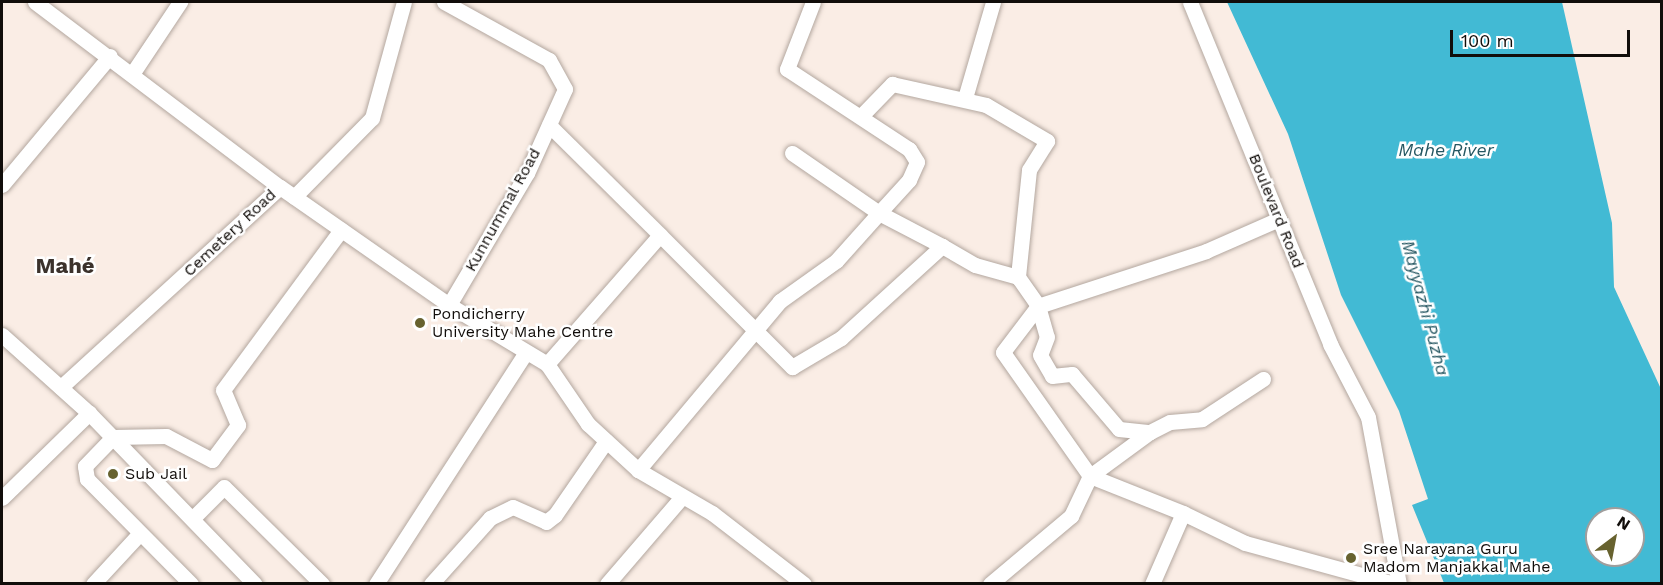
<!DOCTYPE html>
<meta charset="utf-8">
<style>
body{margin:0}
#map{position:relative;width:1663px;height:585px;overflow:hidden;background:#faede5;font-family:"Work Sans",sans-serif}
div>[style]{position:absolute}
.water>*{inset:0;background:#42bad4}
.roads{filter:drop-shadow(0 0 2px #b3a79f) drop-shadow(0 0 2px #b3a79f)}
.minor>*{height:15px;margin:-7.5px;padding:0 7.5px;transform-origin:7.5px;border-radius:7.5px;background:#fff}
.dots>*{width:16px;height:16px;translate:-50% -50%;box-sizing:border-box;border:3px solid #fff;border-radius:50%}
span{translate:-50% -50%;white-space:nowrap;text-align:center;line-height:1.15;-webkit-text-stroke:5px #fff;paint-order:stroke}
.street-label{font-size:16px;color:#110d0a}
.poi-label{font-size:16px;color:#110d0a}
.left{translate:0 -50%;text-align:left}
.water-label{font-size:18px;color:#255762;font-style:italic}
.district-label{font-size:22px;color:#3b322c;font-weight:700}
.frame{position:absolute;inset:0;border:3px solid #110d0a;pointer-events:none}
.north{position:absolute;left:1585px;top:507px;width:60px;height:60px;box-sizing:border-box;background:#fff;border:2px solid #a09e9d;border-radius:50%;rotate:32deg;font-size:16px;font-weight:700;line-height:24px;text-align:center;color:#110d0a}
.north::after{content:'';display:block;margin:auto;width:21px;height:27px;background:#67622f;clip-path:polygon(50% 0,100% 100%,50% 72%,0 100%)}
.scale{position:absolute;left:1450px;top:30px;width:180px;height:27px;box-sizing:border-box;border:3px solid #110d0a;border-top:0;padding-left:8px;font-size:18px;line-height:21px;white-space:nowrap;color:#110d0a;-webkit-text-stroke:4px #fff;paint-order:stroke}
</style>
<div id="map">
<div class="water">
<i style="clip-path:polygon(evenodd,1227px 2px,1562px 2px,1612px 223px,1614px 287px,1661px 389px,1661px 583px,1444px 583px,1412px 505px,1428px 499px,1399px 411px,1341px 295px,1288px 134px,1227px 2px,1597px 519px,1633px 519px,1633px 555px,1597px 555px,1597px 519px)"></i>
</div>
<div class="roads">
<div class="minor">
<i style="left:35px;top:2px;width:307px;rotate:37.1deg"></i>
<i style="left:280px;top:187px;width:297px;rotate:137.6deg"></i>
<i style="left:444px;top:2px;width:120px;rotate:28.9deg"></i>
<i style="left:549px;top:60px;width:33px;rotate:61deg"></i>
<i style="left:565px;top:89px;width:92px;rotate:114.3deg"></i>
<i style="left:527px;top:173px;width:153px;rotate:120.6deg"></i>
<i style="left:813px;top:2px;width:72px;rotate:111.2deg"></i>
<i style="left:787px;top:69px;width:146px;rotate:33.3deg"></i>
<i style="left:909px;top:149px;width:15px;rotate:58deg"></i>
<i style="left:917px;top:162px;width:20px;rotate:114deg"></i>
<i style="left:909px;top:180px;width:45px;rotate:132.3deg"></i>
<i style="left:879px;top:213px;width:71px;rotate:27.6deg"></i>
<i style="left:1190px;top:2px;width:370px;rotate:67.7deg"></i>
<i style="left:1330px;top:344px;width:82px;rotate:62.5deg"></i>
<i style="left:1368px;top:417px;width:170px;rotate:79.5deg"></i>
<i style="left:132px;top:74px;width:87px;rotate:-56.3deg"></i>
<i style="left:965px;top:98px;width:100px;rotate:-73.7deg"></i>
<i style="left:861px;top:116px;width:45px;rotate:-45.9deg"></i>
<i style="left:892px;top:84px;width:96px;rotate:12.6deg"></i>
<i style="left:986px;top:105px;width:71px;rotate:30.5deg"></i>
<i style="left:1047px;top:141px;width:34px;rotate:122deg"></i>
<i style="left:1029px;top:170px;width:108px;rotate:95.9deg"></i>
<i style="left:1018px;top:277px;width:35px;rotate:55deg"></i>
<i style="left:1038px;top:306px;width:32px;rotate:74deg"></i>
<i style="left:1047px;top:337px;width:19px;rotate:111deg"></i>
<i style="left:1040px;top:355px;width:24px;rotate:60deg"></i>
<i style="left:1052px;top:376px;width:20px;rotate:-6deg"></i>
<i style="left:1072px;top:374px;width:72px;rotate:49.5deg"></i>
<i style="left:1119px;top:429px;width:31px;rotate:6deg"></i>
<i style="left:1150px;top:432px;width:22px;rotate:-27deg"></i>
<i style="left:1170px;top:422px;width:32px;rotate:-5deg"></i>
<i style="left:1202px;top:419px;width:73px;rotate:-33.3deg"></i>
<i style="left:549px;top:125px;width:156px;rotate:44.7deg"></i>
<i style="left:792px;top:153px;width:106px;rotate:34.6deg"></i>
<i style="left:879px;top:213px;width:64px;rotate:131.9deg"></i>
<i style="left:836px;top:261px;width:69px;rotate:144.5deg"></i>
<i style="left:780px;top:301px;width:221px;rotate:130deg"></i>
<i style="left:638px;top:470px;width:86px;rotate:30.2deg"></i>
<i style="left:712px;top:513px;width:116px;rotate:37.7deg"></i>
<i style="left:2px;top:185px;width:168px;rotate:-50.1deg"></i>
<i style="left:280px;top:187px;width:206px;rotate:34.9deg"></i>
<i style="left:449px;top:305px;width:114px;rotate:31deg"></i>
<i style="left:547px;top:364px;width:171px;rotate:-48.8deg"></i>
<i style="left:660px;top:235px;width:187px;rotate:45deg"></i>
<i style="left:792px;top:367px;width:57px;rotate:-30.6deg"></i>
<i style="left:841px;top:338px;width:137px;rotate:-42.3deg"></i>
<i style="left:942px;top:246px;width:38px;rotate:30deg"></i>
<i style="left:975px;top:265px;width:45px;rotate:15.6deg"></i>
<i style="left:294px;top:197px;width:111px;rotate:-45.4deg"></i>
<i style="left:372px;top:118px;width:120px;rotate:-74.6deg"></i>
<i style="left:2px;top:335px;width:117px;rotate:41.9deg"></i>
<i style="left:89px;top:413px;width:238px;rotate:45.9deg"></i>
<i style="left:547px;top:364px;width:73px;rotate:55.7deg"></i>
<i style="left:588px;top:424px;width:68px;rotate:42.6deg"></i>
<i style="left:2px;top:498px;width:122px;rotate:-44.3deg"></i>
<i style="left:1183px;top:513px;width:100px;rotate:-158.3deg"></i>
<i style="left:1090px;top:476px;width:151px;rotate:-125.1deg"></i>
<i style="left:1003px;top:352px;width:58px;rotate:-52.7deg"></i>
<i style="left:1038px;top:306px;width:177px;rotate:-18.1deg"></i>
<i style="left:1206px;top:251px;width:80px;rotate:-23.7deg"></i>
<i style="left:194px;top:517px;width:42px;rotate:-45deg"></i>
<i style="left:224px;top:487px;width:138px;rotate:44.7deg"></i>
<i style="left:93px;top:584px;width:69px;rotate:-47.3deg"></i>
<i style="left:191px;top:584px;width:148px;rotate:-134.7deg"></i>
<i style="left:87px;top:479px;width:13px;rotate:-99deg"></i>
<i style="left:85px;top:466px;width:40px;rotate:-46deg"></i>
<i style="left:113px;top:437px;width:53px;rotate:-1.1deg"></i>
<i style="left:166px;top:436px;width:52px;rotate:27.6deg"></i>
<i style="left:212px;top:460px;width:44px;rotate:-53.4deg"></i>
<i style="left:238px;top:425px;width:38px;rotate:-113deg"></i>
<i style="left:223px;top:390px;width:199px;rotate:-53.6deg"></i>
<i style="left:376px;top:584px;width:276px;rotate:-57.1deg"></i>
<i style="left:431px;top:584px;width:89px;rotate:-48.2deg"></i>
<i style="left:490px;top:518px;width:25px;rotate:-26deg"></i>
<i style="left:513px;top:507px;width:36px;rotate:24deg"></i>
<i style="left:546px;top:522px;width:11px;rotate:-38deg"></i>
<i style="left:555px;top:515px;width:90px;rotate:-55.4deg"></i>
<i style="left:607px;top:584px;width:112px;rotate:-49.3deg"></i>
<i style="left:990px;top:584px;width:106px;rotate:-40deg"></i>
<i style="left:1071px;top:516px;width:44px;rotate:-64.6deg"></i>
<i style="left:1090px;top:476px;width:74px;rotate:-36.3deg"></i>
<i style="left:1152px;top:584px;width:77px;rotate:-66.4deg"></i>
<i style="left:1183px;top:513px;width:69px;rotate:25.8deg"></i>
<i style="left:1245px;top:543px;width:156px;rotate:15.3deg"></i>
</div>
</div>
<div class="dots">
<i style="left:420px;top:323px;background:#67622f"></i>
<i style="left:113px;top:474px;background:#67622f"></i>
<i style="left:1351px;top:558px;background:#67622f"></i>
</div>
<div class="street-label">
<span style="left:503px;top:210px;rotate:-61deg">Kunnummal Road</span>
<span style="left:1276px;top:211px;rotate:68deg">Boulevard Road</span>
<span style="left:230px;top:233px;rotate:-43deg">Cemetery Road</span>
</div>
<div class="poi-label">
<span class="left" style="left:432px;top:323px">Pondicherry<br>University Mahe Centre</span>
<span class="left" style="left:125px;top:474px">Sub Jail</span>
<span class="left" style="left:1363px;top:558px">Sree Narayana Guru<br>Madom Manjakkal Mahe</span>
</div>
<div class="water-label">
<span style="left:1446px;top:150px">Mahe River</span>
<span style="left:1425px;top:308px;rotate:75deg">Mayyazhi Puzha</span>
</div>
<div class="district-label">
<span style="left:65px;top:266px">Mahé</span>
</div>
<div class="frame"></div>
<div class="north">N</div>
<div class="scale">100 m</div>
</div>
